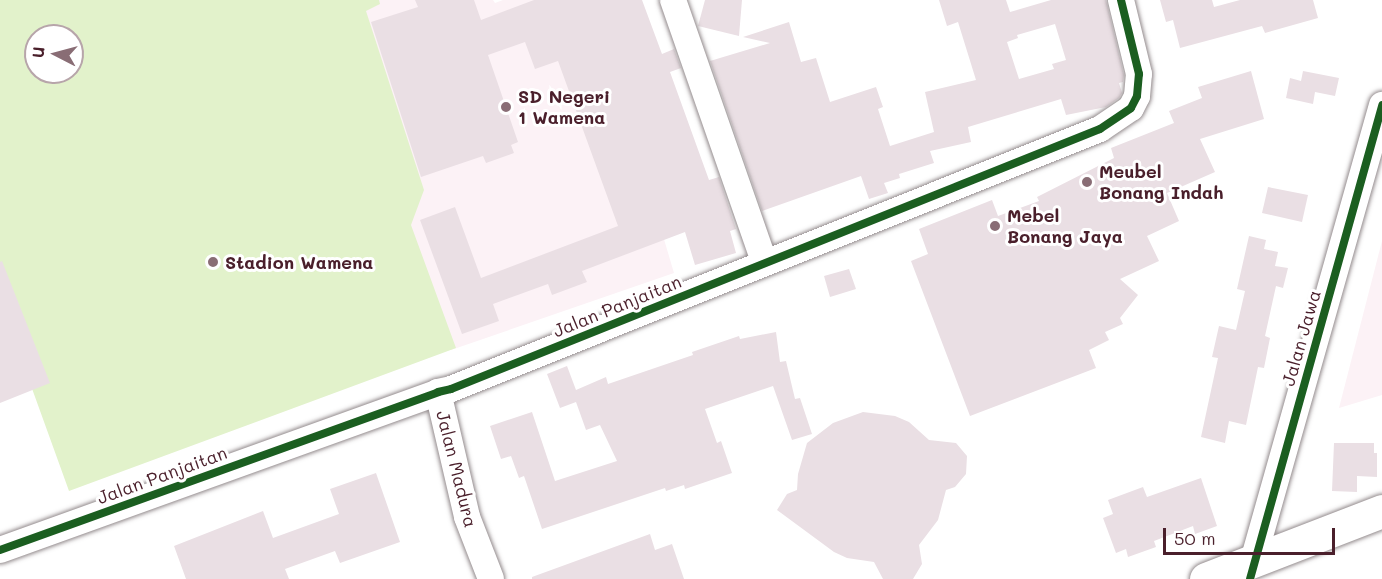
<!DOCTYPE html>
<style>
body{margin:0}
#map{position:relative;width:1382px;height:579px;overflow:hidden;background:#fff;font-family:Mali,sans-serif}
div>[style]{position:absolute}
.built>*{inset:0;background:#fcf2f6}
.green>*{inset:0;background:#e2f2cb}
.building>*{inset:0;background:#eadfe4}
.roads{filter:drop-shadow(0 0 2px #948c8e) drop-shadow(0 0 2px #948c8e)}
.street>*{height:26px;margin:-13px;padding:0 13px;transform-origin:13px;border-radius:13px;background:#fff}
.secondary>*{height:33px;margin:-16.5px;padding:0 16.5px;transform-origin:16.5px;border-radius:16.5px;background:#fff}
.cycleway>*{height:8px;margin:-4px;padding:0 4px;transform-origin:4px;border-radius:4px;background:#1b5e20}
.dots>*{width:16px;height:16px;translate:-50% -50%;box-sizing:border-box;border:3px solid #fff;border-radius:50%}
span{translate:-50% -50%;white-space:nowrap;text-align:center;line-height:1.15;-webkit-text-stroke:6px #fff;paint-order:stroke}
.poi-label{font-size:18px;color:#4a1f2b;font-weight:700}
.left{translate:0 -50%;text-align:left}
.street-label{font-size:18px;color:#4a1f2b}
.north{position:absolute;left:24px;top:24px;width:60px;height:60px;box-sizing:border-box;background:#fff;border:2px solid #b7a5aa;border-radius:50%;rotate:276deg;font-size:16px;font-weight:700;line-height:24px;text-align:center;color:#4a1f2b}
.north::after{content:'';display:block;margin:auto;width:21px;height:27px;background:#896d75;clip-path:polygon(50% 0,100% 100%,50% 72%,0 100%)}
.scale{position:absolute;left:1163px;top:528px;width:172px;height:27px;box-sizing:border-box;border:3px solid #4a1f2b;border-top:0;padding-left:8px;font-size:18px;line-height:21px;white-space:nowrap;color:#4a1f2b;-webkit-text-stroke:4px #fff;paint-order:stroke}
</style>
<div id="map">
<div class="built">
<i style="clip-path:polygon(357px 0,493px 0,495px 3px,503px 0,548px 0,653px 202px,674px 273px,451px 350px,405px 219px)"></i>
<i style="clip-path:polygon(1382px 241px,1382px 395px,1339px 408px)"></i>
</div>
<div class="green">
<i style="clip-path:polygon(evenodd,0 0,379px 0,380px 4px,366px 11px,424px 190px,411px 225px,456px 348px,69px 491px,0 300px,0 0,36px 36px,72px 36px,72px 72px,36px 72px,36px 36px)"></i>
</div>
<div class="building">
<i style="clip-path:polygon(415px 0,474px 0,481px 20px,534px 0,642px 0,662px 54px,674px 49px,681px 68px,670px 72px,709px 180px,719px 177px,736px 229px,730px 231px,736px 253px,695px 265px,685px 232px,582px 271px,587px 282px,552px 295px,548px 284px,493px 304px,499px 321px,462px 334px,420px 220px,455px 207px,481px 278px,618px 226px,558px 61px,535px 69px,525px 42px,488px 55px,518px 142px,511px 145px,514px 153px,486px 163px,483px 156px,421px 177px,371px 22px,418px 7px)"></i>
<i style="clip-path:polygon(705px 0,742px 0,739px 36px,698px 26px)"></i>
<i style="clip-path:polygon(evenodd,939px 0,1006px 0,1010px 12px,1051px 0,1106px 0,1124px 75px,1123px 82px,1119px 83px,1122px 93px,1119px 98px,1106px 107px,1066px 115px,1061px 99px,968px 127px,971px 142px,930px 151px,934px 163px,899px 174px,900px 178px,884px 183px,888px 193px,869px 199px,861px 176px,762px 211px,710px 61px,770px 43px,743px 37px,789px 22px,801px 62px,816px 58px,830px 102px,876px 87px,883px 107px,878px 109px,890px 146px,934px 132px,925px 92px,976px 80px,958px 22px,947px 26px,939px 0,1055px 24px,1066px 60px,1052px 64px,1054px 69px,1019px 79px,1007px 42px,1018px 38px,1017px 35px,1055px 24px)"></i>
<i style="clip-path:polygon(1160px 0,1212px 0,1214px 7px,1240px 0,1313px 0,1318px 18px,1265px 33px,1262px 26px,1180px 48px,1173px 20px,1166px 22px)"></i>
<i style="clip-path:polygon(1251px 71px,1264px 119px,1200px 139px,1215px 172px,1167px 193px,1179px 221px,1147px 236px,1159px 261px,1120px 279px,1138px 295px,1120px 318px,1123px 324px,1105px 332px,1109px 340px,1089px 350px,1096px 368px,970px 416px,911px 261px,928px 254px,919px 229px,992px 200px,998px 216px,1039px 201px,1037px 197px,1114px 158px,1111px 148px,1174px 123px,1169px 111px,1202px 98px,1198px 87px)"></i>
<i style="clip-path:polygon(1303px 71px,1339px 78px,1335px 96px,1315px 92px,1313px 104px,1286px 98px,1290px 78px,1301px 81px)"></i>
<i style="clip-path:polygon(1268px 187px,1308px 195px,1302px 222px,1262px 213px)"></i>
<i style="clip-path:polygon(1249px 236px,1266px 240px,1264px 249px,1278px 252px,1275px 266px,1288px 268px,1283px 288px,1276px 286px,1265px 336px,1270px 338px,1264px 368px,1258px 367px,1246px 425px,1229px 421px,1225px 443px,1201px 437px,1218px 358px,1212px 357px,1219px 326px,1236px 330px,1245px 291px,1237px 289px)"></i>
<i style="clip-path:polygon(2px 261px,50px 383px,0 403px,0 262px)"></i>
<i style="clip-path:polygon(849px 269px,856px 289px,830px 297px,824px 276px)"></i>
<i style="clip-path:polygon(776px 332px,780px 362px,786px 361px,795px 399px,800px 398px,812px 434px,792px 440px,773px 386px,705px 409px,717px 443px,721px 441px,732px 473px,685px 489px,684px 485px,666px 491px,665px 488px,542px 529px,524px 476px,519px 478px,511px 456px,501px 459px,490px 426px,532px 412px,555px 481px,617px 461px,600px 425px,586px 430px,576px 402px,560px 408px,547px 374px,567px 366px,576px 390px,606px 377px,608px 384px,693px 355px,692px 352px,739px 336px,740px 339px)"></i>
<i style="clip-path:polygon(863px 412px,895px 416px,909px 422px,929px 440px,956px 443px,967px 456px,966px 474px,955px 487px,946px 490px,938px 520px,919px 545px,922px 564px,913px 579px,883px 579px,874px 562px,847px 558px,834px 552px,777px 510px,787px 494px,797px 490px,798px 474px,807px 443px,833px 423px)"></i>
<i style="clip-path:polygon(1334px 443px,1374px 443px,1374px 453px,1377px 453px,1377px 477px,1357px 476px,1357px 492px,1332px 491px)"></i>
<i style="clip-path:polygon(376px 473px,400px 542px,340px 563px,335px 551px,285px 569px,289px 579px,186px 579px,174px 546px,263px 511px,273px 538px,339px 514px,330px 489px)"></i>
<i style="clip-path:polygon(1201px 478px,1217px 526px,1195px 534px,1193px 526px,1154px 541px,1156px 547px,1128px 557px,1126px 549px,1116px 553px,1103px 518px,1113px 514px,1108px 500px,1143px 487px,1147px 497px)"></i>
<i style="clip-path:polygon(650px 534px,655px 550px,672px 544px,684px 579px,532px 579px,532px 577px)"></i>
</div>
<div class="roads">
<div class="street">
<i style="left:673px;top:0;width:277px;rotate:70.8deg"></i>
<i style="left:438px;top:392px;width:128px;rotate:76.9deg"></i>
<i style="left:467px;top:517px;width:66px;rotate:68.8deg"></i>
<i style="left:0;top:550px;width:466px;rotate:-19.8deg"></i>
<i style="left:438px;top:392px;width:13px;rotate:-13deg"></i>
<i style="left:451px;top:389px;width:699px;rotate:-21.83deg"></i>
<i style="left:1100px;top:129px;width:37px;rotate:-34deg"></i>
<i style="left:1131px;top:108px;width:13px;rotate:-63deg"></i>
<i style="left:1137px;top:96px;width:22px;rotate:-85deg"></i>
<i style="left:1139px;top:74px;width:76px;rotate:-103.7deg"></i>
<i style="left:1253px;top:561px;width:474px;rotate:-74.2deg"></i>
</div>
<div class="secondary">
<i style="left:1206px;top:579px;width:189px;rotate:-21.1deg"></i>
</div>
</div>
<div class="cycleway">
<i style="left:0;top:550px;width:466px;rotate:-19.8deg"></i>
<i style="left:438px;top:392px;width:13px;rotate:-13deg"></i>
<i style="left:451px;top:389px;width:699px;rotate:-21.83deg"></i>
<i style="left:1100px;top:129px;width:37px;rotate:-34deg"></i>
<i style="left:1131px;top:108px;width:13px;rotate:-63deg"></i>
<i style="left:1137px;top:96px;width:22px;rotate:-85deg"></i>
<i style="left:1139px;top:74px;width:76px;rotate:-103.7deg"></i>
<i style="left:1250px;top:579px;width:492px;rotate:-74.4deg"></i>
</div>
<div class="dots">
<i style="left:506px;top:107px;background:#896d75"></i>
<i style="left:1087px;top:182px;background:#896d75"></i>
<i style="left:995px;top:226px;background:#896d75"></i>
<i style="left:213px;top:262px;background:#896d75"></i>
</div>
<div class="poi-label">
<span class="left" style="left:518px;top:107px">SD Negeri<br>1 Wamena</span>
<span class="left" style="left:1099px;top:182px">Meubel<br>Bonang Indah</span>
<span class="left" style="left:1007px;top:226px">Mebel<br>Bonang Jaya</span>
<span class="left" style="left:225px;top:262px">Stadion Wamena</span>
</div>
<div class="street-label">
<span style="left:617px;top:306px;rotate:-22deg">Jalan Panjaitan</span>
<span style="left:1301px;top:338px;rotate:-74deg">Jalan Jawa</span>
<span style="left:457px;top:469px;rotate:76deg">Jalan Madura</span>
<span style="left:162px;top:475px;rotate:-20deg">Jalan Panjaitan</span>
</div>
<div class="north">U</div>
<div class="scale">50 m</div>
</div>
